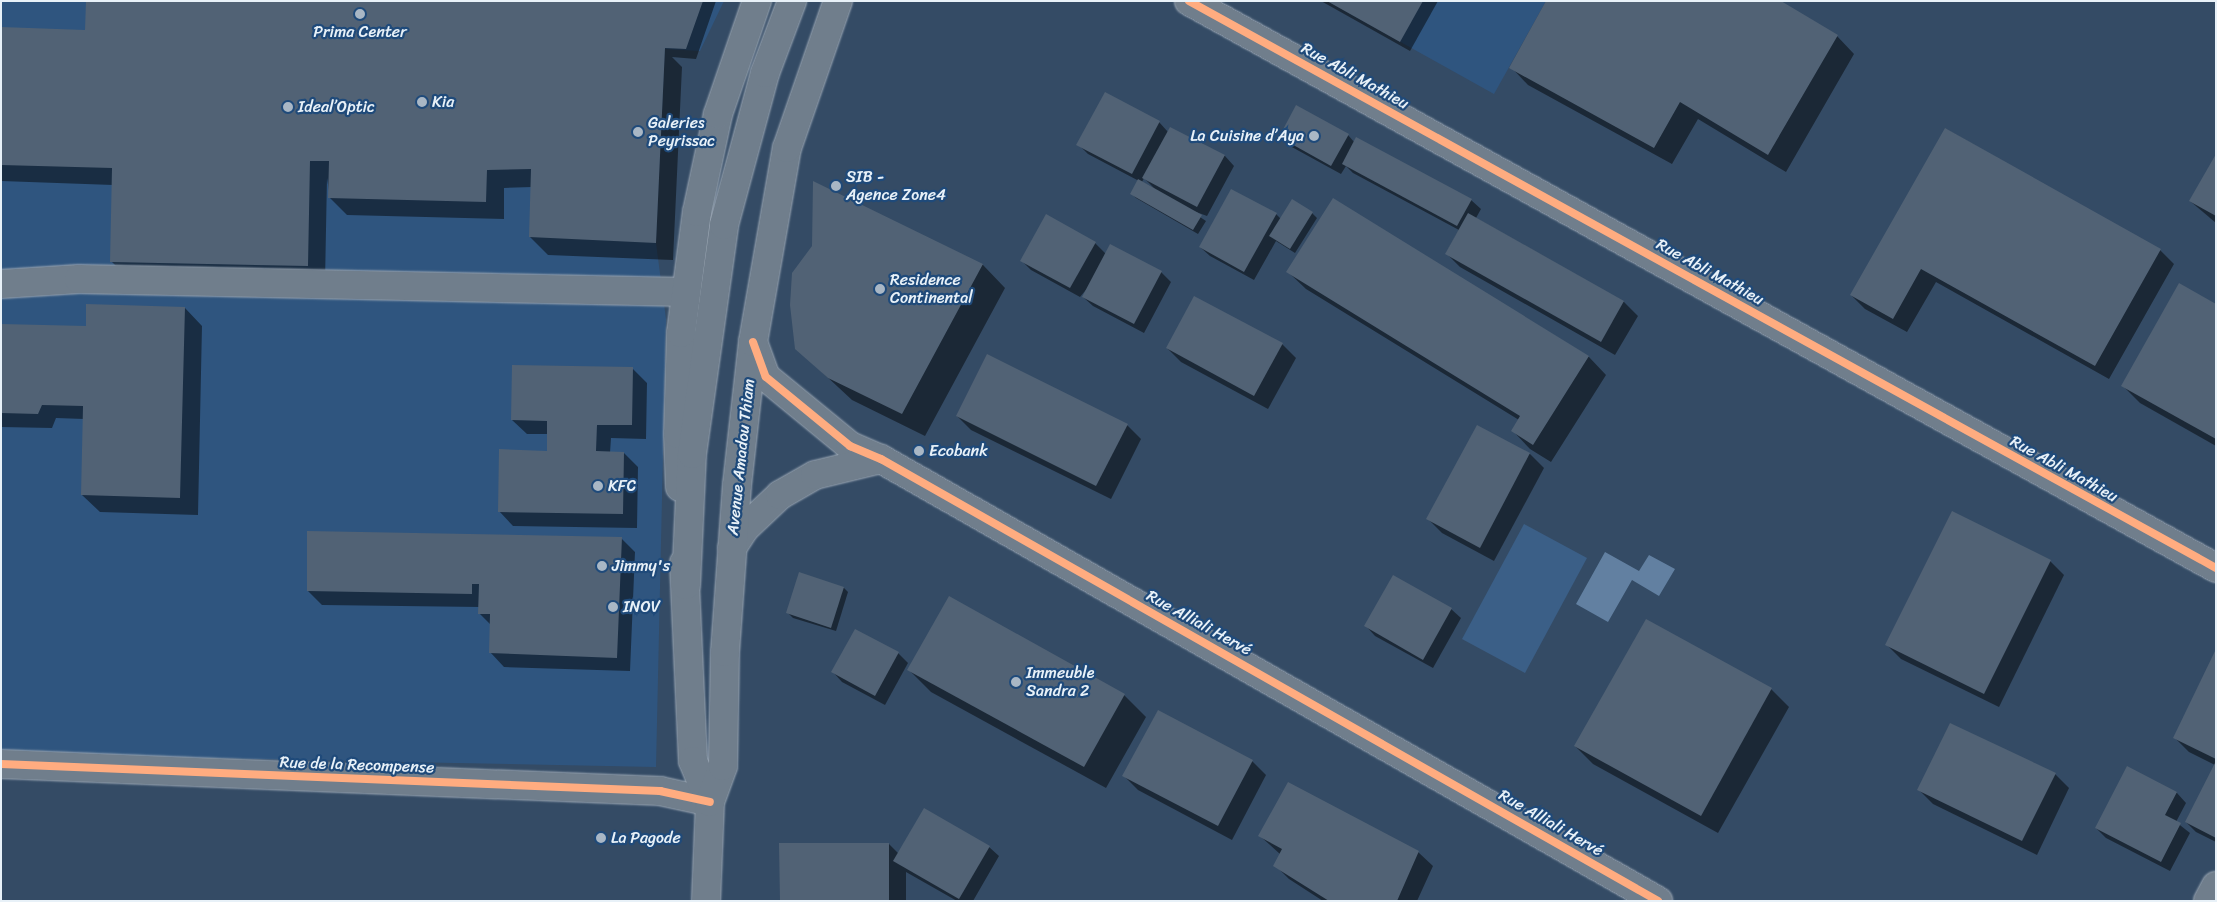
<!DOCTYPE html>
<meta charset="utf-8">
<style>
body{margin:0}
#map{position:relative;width:2217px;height:902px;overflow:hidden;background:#344b65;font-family:Sriracha,sans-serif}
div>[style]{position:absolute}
.built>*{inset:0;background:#2f557f}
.green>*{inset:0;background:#3b5f87}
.water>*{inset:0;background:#6280a1}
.shadow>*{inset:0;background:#0007}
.building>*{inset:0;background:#516275}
.roads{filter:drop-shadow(0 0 1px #9aa6b3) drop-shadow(0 0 1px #9aa6b3)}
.street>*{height:28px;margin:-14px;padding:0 14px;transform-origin:14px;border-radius:14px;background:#707e8c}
.secondary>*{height:28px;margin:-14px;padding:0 14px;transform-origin:14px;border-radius:14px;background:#707e8c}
.highway>*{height:28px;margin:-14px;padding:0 14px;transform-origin:14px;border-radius:14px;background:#707e8c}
.cycleway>*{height:8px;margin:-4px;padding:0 4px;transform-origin:4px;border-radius:4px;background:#ffac80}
.dots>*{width:14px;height:14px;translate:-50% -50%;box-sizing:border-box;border:2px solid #1f4a7a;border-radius:50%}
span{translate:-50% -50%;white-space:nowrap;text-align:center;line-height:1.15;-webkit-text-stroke:4.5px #1f4a7a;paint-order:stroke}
.poi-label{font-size:16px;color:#e8f1f8}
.left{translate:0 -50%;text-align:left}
.right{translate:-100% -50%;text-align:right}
.street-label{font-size:16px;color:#e8f1f8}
.frame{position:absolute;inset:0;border:2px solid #e8f1f8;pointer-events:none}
</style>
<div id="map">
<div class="built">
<i style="clip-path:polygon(1px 1px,724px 1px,700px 51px,665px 49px,656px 243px,666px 319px,656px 767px,1px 754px)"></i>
<i style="clip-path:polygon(1327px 1px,1546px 1px,1494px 94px)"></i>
</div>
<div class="green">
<i style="clip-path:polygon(1524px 524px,1587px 558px,1525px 673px,1462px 639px)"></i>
</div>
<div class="water">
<i style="clip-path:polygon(1605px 552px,1639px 571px,1649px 555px,1675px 569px,1659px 596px,1632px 580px,1608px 622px,1576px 604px)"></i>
</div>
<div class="shadow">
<i style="clip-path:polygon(87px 1px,716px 1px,696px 59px,672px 57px,682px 67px,673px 260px,548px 255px,530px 237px,532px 187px,504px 188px,504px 219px,347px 215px,330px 198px,327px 178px,325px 283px,129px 279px,112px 262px,113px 185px,1px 181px,1px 29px,89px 32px)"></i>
<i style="clip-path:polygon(1321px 1px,1438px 1px,1410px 51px)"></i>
<i style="clip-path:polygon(1837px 36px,1854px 54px,1786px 172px,1698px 119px,1672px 164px,1528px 85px,1511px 67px)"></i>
<i style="clip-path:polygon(evenodd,1159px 122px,1168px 132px,1170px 128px,1225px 156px,1234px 166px,1207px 216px,1188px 209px,1206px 221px,1198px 234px,1136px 198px,1132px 194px,1139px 181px,1088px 154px,1078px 144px,1159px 122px,1144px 178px,1154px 188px,1142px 182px,1144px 178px)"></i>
<i style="clip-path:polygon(1946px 129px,2160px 250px,2174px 264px,2109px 379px,1936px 282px,1907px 332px,1865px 309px,1851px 295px)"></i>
<i style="clip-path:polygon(1348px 135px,1355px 143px,1471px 200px,1481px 209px,1476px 218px,1624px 302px,1638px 316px,1615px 355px,1460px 267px,1446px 253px,1459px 230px,1353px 173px,1346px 166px,1341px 174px,1290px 146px,1280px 137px)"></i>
<i style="clip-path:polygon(2216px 157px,2216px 223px,2190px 201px)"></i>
<i style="clip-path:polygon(814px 183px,983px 265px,1005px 288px,925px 436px,852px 400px,796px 348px,814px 247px)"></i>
<i style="clip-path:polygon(1333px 199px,1589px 357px,1606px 375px,1551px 462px,1530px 449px,1513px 431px,1519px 420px,1306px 289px,1288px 272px)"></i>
<i style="clip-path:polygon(1312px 213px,1317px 218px,1295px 253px,1276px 241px,1254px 280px,1210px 256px,1200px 247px,1276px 214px,1281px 219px)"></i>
<i style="clip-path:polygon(1095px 243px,1106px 254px,1161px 272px,1171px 282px,1144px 333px,1093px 306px,1083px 297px,1090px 285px,1080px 297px,1031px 270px,1022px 261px)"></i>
<i style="clip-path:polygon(2216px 305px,2216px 446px,2140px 403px,2122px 385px)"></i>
<i style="clip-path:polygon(185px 308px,202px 326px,198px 515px,100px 512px,82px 495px,84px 419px,56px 418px,52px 428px,1px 427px,1px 326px,87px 328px)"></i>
<i style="clip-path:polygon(1282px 344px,1296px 358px,1268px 409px,1181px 362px,1167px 348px)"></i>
<i style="clip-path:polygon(633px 369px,647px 383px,646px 439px,611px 438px,610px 453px,624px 453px,638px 467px,637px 528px,513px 526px,499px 511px,548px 452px,548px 434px,527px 434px,512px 420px)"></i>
<i style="clip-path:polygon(957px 416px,1127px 425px,1141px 439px,1111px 499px,971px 430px)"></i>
<i style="clip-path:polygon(1477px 427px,1530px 454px,1544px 468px,1494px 561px,1442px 533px,1428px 519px)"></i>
<i style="clip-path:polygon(621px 538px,635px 552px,630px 671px,504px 667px,490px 652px,491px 625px,479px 613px,480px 607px,322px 605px,308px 591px)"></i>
<i style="clip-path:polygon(2050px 561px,2064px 575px,1999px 707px,1901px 659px,1887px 645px)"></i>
<i style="clip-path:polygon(800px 574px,844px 588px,848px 592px,836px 631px,793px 618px,788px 613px)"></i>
<i style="clip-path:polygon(1451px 609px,1461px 618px,1433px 668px,1375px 636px,1366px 626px)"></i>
<i style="clip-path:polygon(2216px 652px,2216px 842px,2196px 832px,2186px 822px,2215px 765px,2189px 752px,2175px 738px)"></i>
<i style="clip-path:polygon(898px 653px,908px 663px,885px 705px,842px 682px,833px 672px)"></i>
<i style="clip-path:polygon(909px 670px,1124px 695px,1146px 717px,1106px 788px,931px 692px)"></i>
<i style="clip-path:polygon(1771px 689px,1789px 707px,1718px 833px,1593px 764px,1575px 746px)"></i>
<i style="clip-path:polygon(1158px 711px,1252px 761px,1266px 775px,1232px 840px,1138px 790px,1124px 776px)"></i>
<i style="clip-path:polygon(2127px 768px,2177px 793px,2186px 803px,2176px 822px,2190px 833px,2170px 871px,2106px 838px,2096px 828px)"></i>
<i style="clip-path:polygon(2055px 774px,2069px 788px,2037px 855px,1933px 804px,1919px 790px)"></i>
<i style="clip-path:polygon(1260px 836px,1418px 852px,1433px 866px,1417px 901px,1323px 901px,1289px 879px,1275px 865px,1280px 854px)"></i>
<i style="clip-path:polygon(889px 844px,899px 854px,989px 847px,999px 856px,973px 901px,957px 901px,906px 872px,906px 901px,781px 901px)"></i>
</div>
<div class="building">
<i style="clip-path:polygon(86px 1px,703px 1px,686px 49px,665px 48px,656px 243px,529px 237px,531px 169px,487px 170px,486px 202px,328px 198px,329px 161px,310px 161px,308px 266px,110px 262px,112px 168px,1px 165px,1px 27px,85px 30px)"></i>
<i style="clip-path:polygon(1327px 1px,1423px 1px,1400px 42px)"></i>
<i style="clip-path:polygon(1546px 1px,1781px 1px,1838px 35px,1768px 155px,1680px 102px,1654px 148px,1509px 68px)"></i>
<i style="clip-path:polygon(1105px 92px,1160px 121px,1132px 174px,1076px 145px)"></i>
<i style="clip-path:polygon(1296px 105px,1349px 134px,1331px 166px,1279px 137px)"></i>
<i style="clip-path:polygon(1170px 127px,1225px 155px,1197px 207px,1142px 178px)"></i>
<i style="clip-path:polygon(1945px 128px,2161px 249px,2095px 366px,1921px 269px,1893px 319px,1850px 295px)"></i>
<i style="clip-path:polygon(1356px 137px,1472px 199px,1457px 226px,1342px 164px)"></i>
<i style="clip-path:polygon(2216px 154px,2216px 216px,2189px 201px)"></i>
<i style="clip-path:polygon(1138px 179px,1202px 215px,1193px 230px,1130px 194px)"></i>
<i style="clip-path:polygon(813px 181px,983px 264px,902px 414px,828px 378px,795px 349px,790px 305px,792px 273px,812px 246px)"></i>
<i style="clip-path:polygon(1231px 189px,1277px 213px,1244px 272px,1199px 247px)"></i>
<i style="clip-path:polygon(1333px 198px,1589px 356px,1533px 445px,1511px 431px,1520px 416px,1286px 272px)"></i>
<i style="clip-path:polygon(1292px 199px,1313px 212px,1290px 249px,1269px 236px)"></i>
<i style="clip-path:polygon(1468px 213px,1624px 301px,1601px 342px,1445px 254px)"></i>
<i style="clip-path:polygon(1046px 214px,1096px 242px,1070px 288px,1020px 261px)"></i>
<i style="clip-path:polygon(1110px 244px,1162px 271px,1134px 324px,1082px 297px)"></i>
<i style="clip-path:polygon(2179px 283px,2216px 304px,2216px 439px,2121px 386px)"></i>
<i style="clip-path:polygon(1194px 296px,1283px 343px,1254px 396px,1166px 348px)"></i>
<i style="clip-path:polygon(86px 304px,185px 307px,180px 498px,81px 495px,83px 406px,42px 405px,38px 414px,1px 413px,1px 324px,86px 326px)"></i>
<i style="clip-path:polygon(987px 354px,1128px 424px,1096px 486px,956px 416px)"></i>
<i style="clip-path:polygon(512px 365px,633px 367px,632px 425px,597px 425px,596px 451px,624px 452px,623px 514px,498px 512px,499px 449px,547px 451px,547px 421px,511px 420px)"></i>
<i style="clip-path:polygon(1477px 425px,1530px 453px,1480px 548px,1426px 519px)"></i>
<i style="clip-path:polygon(1952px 511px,2051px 560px,1984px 694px,1885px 645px)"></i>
<i style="clip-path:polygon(307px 531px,622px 537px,617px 658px,489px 653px,490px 614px,478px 614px,479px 584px,472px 584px,472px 594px,307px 591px)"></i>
<i style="clip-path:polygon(799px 572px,844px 587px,831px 628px,786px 613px)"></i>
<i style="clip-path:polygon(1393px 575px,1452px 608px,1423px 660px,1364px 626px)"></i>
<i style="clip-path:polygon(949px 596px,1125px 694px,1084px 767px,907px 670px)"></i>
<i style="clip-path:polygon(1646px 619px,1772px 688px,1701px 816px,1574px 746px)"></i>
<i style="clip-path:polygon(855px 629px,899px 652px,875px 696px,831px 672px)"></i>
<i style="clip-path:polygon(2216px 649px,2216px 759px,2173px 738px)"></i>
<i style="clip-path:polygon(1158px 710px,1253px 760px,1218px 826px,1122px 776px)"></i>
<i style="clip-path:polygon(1950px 723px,2056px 773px,2022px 841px,1917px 790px)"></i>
<i style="clip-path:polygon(2216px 761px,2216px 838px,2185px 822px)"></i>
<i style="clip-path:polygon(2127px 766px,2177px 792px,2165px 815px,2181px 823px,2161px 862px,2095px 828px)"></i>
<i style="clip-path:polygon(1288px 782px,1419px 851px,1397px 901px,1329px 901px,1273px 866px,1282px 849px,1258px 836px)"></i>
<i style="clip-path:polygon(924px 808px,990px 846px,959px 899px,893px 861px)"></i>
<i style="clip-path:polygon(779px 843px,889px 843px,889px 901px,780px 901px)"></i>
</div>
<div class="roads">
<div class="street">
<i style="left:1189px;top:1px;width:1173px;rotate:28.9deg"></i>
<i style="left:1px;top:284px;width:78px;rotate:-3.7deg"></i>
<i style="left:79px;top:279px;width:607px;rotate:1.23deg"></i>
<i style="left:753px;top:342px;width:37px;rotate:70deg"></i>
<i style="left:766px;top:377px;width:109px;rotate:39.4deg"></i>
<i style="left:850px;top:446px;width:34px;rotate:23deg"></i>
<i style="left:881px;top:459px;width:894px;rotate:29.63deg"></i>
<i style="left:732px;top:548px;width:24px;rotate:-57deg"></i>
<i style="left:745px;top:528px;width:48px;rotate:-43.3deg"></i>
<i style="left:780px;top:495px;width:40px;rotate:-29.7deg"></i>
<i style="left:815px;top:475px;width:68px;rotate:-13.6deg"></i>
<i style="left:1px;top:764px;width:660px;rotate:2.35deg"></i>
<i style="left:660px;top:791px;width:51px;rotate:12.4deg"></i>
<i style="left:2208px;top:901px;width:17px;rotate:-62deg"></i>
</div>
<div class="secondary">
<i style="left:680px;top:487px;width:53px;rotate:-92.2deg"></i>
<i style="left:678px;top:434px;width:101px;rotate:-88.3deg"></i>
<i style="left:681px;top:333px;width:122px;rotate:-82.5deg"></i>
<i style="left:697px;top:212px;width:100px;rotate:-77.9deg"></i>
<i style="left:718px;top:114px;width:120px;rotate:-71deg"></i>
<i style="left:684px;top:563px;width:198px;rotate:87.4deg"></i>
<i style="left:693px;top:761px;width:44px;rotate:67.5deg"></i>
<i style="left:706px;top:901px;width:99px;rotate:-87.7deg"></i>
<i style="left:710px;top:802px;width:38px;rotate:-70deg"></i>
<i style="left:723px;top:766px;width:114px;rotate:-89deg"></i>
<i style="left:725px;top:652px;width:167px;rotate:-85.9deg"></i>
<i style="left:737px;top:485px;width:144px;rotate:-83.6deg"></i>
<i style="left:753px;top:342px;width:197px;rotate:-80.1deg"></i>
<i style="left:787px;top:148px;width:156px;rotate:-70.9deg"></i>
</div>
<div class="highway">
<i style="left:686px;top:585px;width:131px;rotate:-87.4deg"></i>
<i style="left:692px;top:454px;width:231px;rotate:-82deg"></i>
<i style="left:724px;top:225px;width:157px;rotate:-74.9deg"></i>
<i style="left:765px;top:73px;width:77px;rotate:-69.4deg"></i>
</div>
</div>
<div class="cycleway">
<i style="left:1189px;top:1px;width:1173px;rotate:28.9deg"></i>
<i style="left:753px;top:342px;width:37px;rotate:70deg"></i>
<i style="left:766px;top:377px;width:109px;rotate:39.4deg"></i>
<i style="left:850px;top:446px;width:34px;rotate:23deg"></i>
<i style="left:881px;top:459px;width:894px;rotate:29.63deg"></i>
<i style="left:1px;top:764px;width:660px;rotate:2.35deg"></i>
<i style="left:660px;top:791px;width:51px;rotate:12.4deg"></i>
</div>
<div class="dots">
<i style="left:360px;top:14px;background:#a9b7c5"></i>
<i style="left:422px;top:102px;background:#a9b7c5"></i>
<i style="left:288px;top:107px;background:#a9b7c5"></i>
<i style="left:638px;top:132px;background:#a9b7c5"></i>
<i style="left:1314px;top:136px;background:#a9b7c5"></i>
<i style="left:836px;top:186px;background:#a9b7c5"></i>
<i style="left:880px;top:289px;background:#a9b7c5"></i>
<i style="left:919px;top:451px;background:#a9b7c5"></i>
<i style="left:598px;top:486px;background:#a9b7c5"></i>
<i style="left:602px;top:566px;background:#a9b7c5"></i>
<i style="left:613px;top:607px;background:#a9b7c5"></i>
<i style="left:1016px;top:682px;background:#a9b7c5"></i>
<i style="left:601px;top:838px;background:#a9b7c5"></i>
</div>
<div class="poi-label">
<span style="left:360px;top:32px">Prima Center</span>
<span class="left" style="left:432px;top:102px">Kia</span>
<span class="left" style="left:298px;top:107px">Ideal’Optic</span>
<span class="left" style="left:648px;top:132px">Galeries<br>Peyrissac</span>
<span class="right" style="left:1304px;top:136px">La Cuisine d’Aya</span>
<span class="left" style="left:846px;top:186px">SIB -<br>Agence Zone4</span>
<span class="left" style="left:890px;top:289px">Residence<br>Continental</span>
<span class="left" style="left:929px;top:451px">Ecobank</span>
<span class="left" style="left:608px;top:486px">KFC</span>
<span class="left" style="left:612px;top:566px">Jimmy's</span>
<span class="left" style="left:623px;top:607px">INOV</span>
<span class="left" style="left:1026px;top:682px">Immeuble<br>Sandra 2</span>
<span class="left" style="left:611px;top:838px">La Pagode</span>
</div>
<div class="street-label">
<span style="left:1355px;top:76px;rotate:29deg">Rue Abli Mathieu</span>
<span style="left:1710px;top:272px;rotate:29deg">Rue Abli Mathieu</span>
<span style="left:741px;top:457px;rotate:-84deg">Avenue Amadou Thiam</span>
<span style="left:2064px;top:469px;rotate:29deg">Rue Abli Mathieu</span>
<span style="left:1199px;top:623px;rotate:29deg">Rue Alliali Hervé</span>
<span style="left:357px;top:765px;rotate:2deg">Rue de la Recompense</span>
<span style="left:1551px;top:823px;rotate:30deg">Rue Alliali Hervé</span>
</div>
<div class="frame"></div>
</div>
